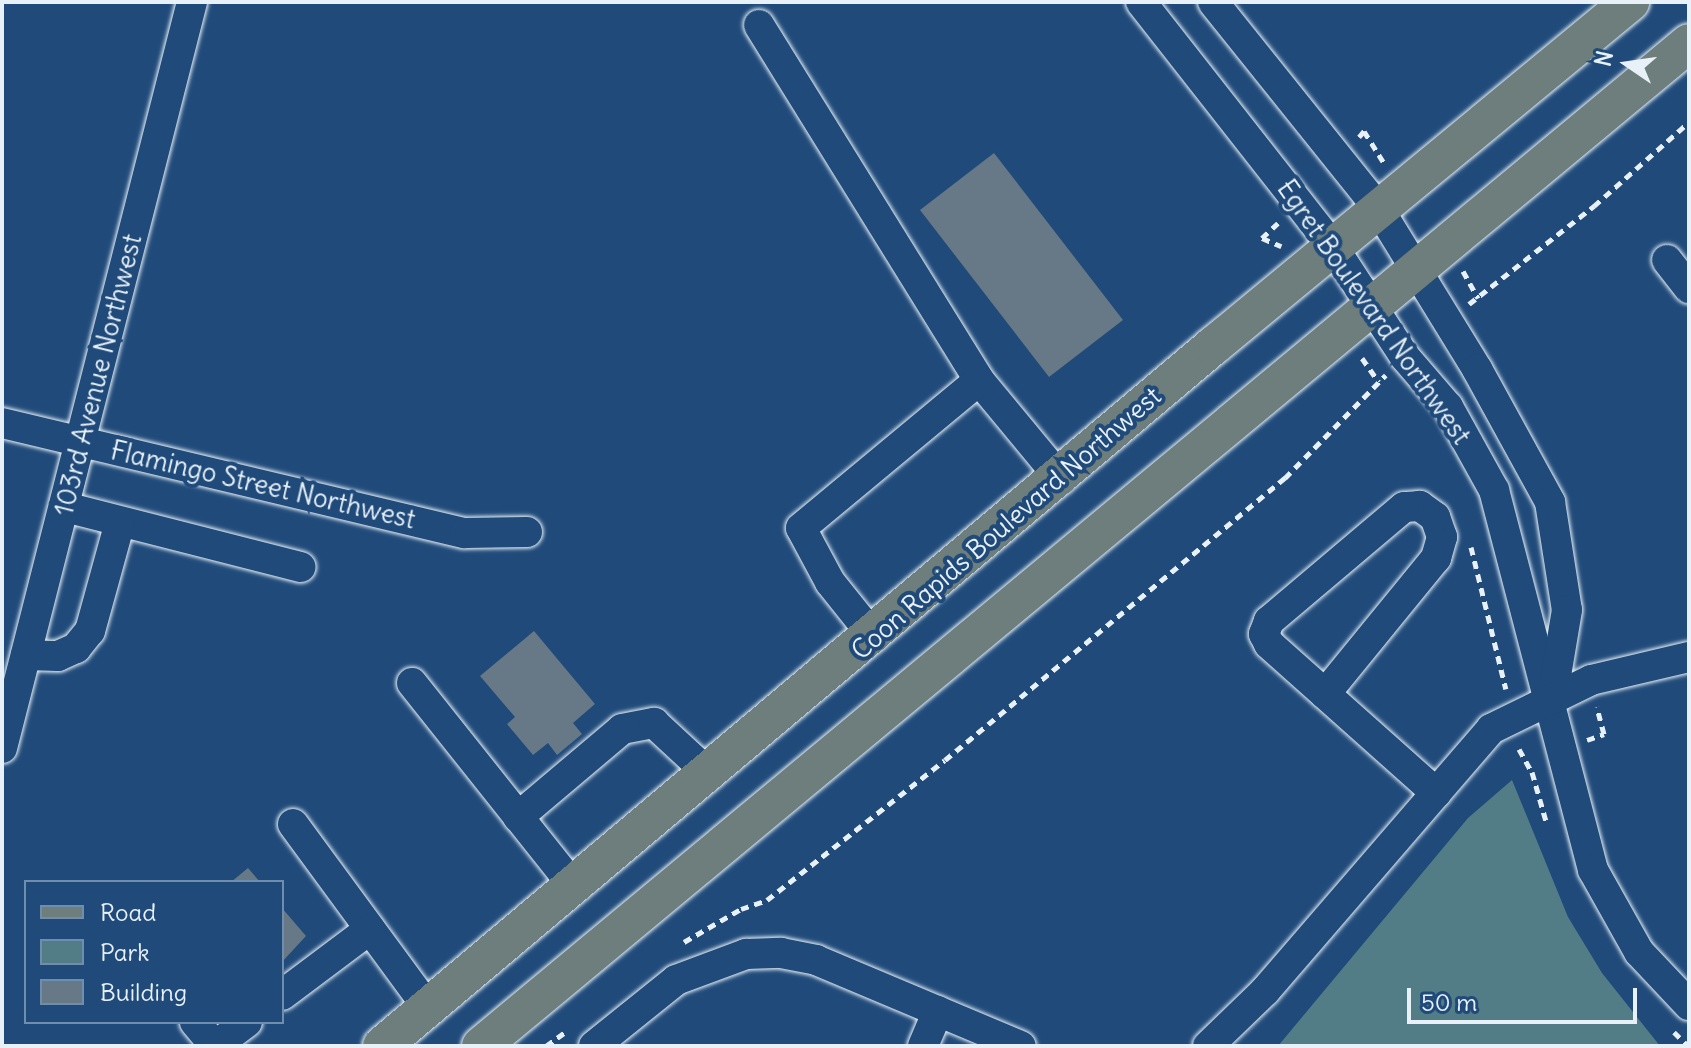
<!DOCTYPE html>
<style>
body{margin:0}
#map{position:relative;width:1691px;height:1048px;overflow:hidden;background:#1f4a7a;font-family:Delius,sans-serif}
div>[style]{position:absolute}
.green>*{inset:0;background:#527d86}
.building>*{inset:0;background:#677887}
.path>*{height:5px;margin-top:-2.5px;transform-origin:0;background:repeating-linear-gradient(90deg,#e8f1f8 0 8px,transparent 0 14px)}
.roads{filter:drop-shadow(0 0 2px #e8f1f8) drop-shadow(0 0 2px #e8f1f8)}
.minor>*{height:30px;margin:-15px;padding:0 15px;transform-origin:15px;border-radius:15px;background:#1f4a7a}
.major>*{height:38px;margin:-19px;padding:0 19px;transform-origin:19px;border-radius:19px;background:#6d7e7c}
span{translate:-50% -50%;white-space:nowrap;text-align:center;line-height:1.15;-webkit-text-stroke:8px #1f4a7a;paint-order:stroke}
.street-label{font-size:26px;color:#e8f1f8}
.frame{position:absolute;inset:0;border:4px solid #e8f1f8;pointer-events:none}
.legend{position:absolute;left:24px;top:880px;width:260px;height:144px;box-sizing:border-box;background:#1f4a7a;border:2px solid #6f8dac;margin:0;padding:10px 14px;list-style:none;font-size:24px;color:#e8f1f8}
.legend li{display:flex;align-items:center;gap:16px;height:40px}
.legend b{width:40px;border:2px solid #6f8dac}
.north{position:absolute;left:1587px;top:24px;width:80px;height:80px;-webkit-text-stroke:6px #1f4a7a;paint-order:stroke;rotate:283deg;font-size:22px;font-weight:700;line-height:32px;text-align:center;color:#e8f1f8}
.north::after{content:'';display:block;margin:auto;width:28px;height:36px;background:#e8f1f8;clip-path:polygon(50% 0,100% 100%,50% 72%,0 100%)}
.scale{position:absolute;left:1407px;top:988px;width:230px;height:36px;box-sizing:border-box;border:4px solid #e8f1f8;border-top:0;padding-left:10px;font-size:24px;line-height:28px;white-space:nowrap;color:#e8f1f8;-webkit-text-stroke:6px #1f4a7a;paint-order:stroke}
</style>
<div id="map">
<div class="green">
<i style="clip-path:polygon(1512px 780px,1568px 917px,1602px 973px,1660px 1046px,1278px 1046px,1468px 818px)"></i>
</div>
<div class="building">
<i style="clip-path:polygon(994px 153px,1123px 320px,1049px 377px,920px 210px)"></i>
<i style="clip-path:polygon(534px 631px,595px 704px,573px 723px,582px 734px,557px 755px,548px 743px,533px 755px,507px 724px,515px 717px,480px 676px)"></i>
<i style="clip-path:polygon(248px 868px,260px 882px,231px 882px)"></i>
<i style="clip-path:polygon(282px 908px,306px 936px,282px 962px)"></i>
</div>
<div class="path">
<i style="left:1359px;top:137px;width:8px;rotate:-50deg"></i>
<i style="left:1364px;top:131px;width:38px;rotate:58deg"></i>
<i style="left:1278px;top:223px;width:22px;rotate:137deg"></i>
<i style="left:1262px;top:238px;width:21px;rotate:23deg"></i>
<i style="left:1463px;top:271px;width:31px;rotate:61deg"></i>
<i style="left:1469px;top:304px;width:159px;rotate:-38.1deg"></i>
<i style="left:1594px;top:206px;width:127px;rotate:-41.5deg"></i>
<i style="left:1362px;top:358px;width:29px;rotate:55deg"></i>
<i style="left:1471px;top:547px;width:146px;rotate:76.2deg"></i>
<i style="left:1587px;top:740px;width:18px;rotate:-19deg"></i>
<i style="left:1604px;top:734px;width:28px;rotate:-105deg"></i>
<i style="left:1519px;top:749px;width:26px;rotate:61deg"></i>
<i style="left:1532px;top:772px;width:51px;rotate:74.1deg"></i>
<i style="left:684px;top:942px;width:66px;rotate:-30.1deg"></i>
<i style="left:741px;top:909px;width:28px;rotate:-19deg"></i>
<i style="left:767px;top:900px;width:226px;rotate:-38.2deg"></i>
<i style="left:945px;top:760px;width:442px;rotate:-39.7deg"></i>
<i style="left:1285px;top:478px;width:144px;rotate:-45.6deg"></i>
<i style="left:1674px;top:1032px;width:20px;rotate:45deg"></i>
<i style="left:546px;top:1046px;width:27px;rotate:-36deg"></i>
</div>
<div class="roads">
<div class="minor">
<i style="left:1141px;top:2px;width:311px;rotate:51.9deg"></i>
<i style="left:1333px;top:247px;width:131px;rotate:56.8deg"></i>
<i style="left:1405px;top:357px;width:66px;rotate:49.3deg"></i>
<i style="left:1448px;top:407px;width:95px;rotate:61deg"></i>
<i style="left:1494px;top:490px;width:393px;rotate:75.4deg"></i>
<i style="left:1593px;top:870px;width:94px;rotate:60.7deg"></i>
<i style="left:1639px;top:952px;width:73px;rotate:46.7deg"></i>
<i style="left:1213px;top:2px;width:264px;rotate:51.3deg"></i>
<i style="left:1378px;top:208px;width:189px;rotate:58.4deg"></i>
<i style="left:1477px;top:369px;width:152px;rotate:61.2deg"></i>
<i style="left:1550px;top:502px;width:109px;rotate:81.1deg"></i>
<i style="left:1567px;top:610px;width:91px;rotate:99.5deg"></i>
<i style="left:759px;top:25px;width:418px;rotate:58.2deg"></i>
<i style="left:979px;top:380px;width:129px;rotate:50.4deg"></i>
<i style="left:1667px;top:260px;width:36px;rotate:52deg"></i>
<i style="left:2px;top:423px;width:476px;rotate:13.4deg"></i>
<i style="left:465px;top:533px;width:62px;rotate:-0.9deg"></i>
<i style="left:65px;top:507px;width:243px;rotate:14.3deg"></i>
<i style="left:874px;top:637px;width:70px;rotate:-128.7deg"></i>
<i style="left:830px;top:582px;width:61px;rotate:-118.2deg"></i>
<i style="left:801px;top:528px;width:231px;rotate:-39.7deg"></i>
<i style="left:26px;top:655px;width:32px;rotate:2deg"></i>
<i style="left:58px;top:656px;width:20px;rotate:-24deg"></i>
<i style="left:76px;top:648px;width:22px;rotate:-51deg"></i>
<i style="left:90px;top:631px;width:113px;rotate:-74.6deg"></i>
<i style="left:412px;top:683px;width:260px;rotate:51.5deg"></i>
<i style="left:1325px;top:694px;width:176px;rotate:-50.8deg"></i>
<i style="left:1436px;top:558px;width:22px;rotate:-74deg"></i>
<i style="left:1442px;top:537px;width:21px;rotate:-109deg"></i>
<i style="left:1435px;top:517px;width:19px;rotate:-144deg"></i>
<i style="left:1420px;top:506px;width:16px;rotate:176deg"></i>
<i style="left:1404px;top:507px;width:177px;rotate:139.8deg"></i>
<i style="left:1269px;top:621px;width:14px;rotate:111deg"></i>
<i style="left:1264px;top:634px;width:11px;rotate:63deg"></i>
<i style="left:1269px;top:644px;width:224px;rotate:41.7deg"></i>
<i style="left:2px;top:748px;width:770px;rotate:-75.71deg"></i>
<i style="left:518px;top:817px;width:136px;rotate:-40.2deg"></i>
<i style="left:622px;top:729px;width:33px;rotate:-11deg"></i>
<i style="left:654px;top:723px;width:75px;rotate:42.8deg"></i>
<i style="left:293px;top:824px;width:228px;rotate:53.7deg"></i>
<i style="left:282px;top:995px;width:110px;rotate:-36.9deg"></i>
<i style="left:195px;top:1022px;width:31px;rotate:50deg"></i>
<i style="left:215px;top:1046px;width:40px;rotate:-37deg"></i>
<i style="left:594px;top:1046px;width:105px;rotate:-38.8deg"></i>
<i style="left:676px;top:980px;width:75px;rotate:-20.4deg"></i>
<i style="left:746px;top:954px;width:35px;rotate:-2deg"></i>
<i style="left:781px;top:953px;width:36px;rotate:11deg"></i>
<i style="left:816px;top:960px;width:222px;rotate:22.8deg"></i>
<i style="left:923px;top:1046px;width:38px;rotate:-67deg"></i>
<i style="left:1208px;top:1046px;width:79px;rotate:-44deg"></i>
<i style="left:1265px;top:991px;width:346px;rotate:-49.2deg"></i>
<i style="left:1491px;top:729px;width:111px;rotate:-26.1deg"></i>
<i style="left:1591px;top:680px;width:101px;rotate:-13.2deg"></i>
</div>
<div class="major">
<i style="left:382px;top:1046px;width:1087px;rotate:-40.11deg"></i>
<i style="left:1213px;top:346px;width:541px;rotate:-39.52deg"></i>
<i style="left:481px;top:1046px;width:1570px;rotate:-39.7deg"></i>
</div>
</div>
<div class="street-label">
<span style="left:1374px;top:312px;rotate:55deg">Egret Boulevard Northwest</span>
<span style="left:98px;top:375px;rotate:-76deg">103rd Avenue Northwest</span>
<span style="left:263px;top:485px;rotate:13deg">Flamingo Street Northwest</span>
<span style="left:1006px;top:523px;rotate:-41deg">Coon Rapids Boulevard Northwest</span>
</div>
<div class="frame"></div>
<ul class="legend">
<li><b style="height:10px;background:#6d7e7c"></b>Road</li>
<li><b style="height:22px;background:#527d86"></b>Park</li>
<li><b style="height:22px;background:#677887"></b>Building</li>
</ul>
<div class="north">N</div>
<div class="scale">50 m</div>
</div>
